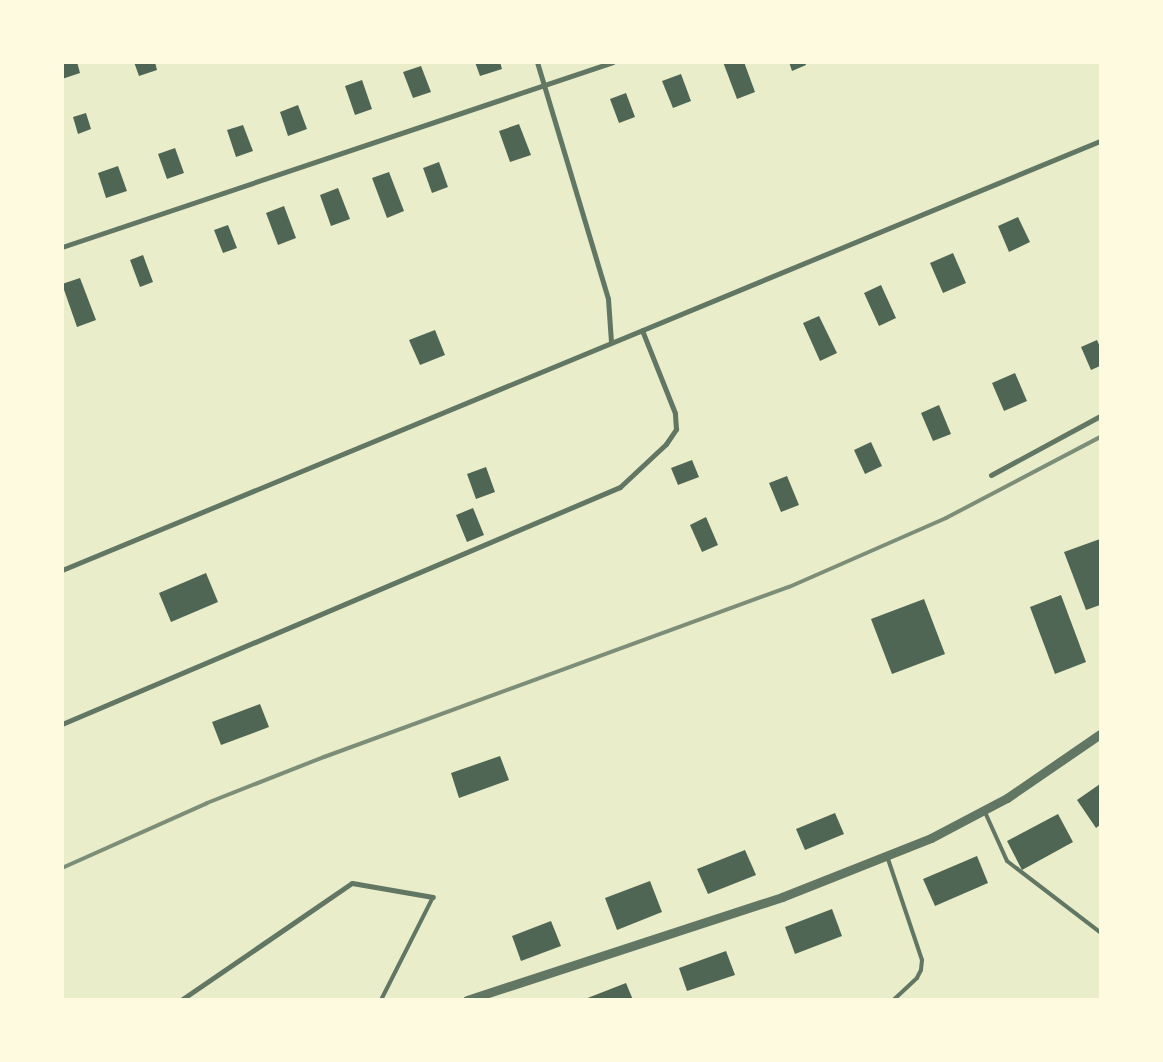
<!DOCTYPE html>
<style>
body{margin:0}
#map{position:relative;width:1163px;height:1062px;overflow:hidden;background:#e9edc9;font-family:Overpass,sans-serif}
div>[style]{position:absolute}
.building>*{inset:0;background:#4f6655}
.service>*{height:4px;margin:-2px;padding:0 2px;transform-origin:2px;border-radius:2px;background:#617663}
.minor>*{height:5px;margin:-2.5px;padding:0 2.5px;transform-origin:2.5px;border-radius:2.5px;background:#617663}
.tertiary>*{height:9px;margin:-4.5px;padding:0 4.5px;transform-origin:4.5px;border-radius:4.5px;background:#617663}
.rail>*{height:4px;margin:-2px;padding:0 2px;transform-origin:2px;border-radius:2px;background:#7c8e77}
span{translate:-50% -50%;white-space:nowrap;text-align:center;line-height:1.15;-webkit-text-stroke:5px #fefae0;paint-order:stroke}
.frame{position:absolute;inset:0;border:64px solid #fefae0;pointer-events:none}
</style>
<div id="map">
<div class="building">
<i style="clip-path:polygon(62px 62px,77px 62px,80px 73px,62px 79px)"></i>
<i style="clip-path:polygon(134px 62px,155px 62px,157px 70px,139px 76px)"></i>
<i style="clip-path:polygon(475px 62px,500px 62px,502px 69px,480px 76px)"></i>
<i style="clip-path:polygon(723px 62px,744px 62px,755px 92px,737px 99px)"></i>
<i style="clip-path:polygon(789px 62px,805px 62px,806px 65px,792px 71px)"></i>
<i style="clip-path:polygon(421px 66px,431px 92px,413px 98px,403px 72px)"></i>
<i style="clip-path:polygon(681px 74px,691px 101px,673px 108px,662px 81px)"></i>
<i style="clip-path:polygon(362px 80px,372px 109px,355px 115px,345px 86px)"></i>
<i style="clip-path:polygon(626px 93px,635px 117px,619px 123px,610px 99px)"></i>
<i style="clip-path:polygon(298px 105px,307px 129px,288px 136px,280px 112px)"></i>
<i style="clip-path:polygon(86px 113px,91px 129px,78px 134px,73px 117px)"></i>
<i style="clip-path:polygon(519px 124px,531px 155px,510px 162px,499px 131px)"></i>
<i style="clip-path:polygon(243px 125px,253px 151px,236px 157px,227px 130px)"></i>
<i style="clip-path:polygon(175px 148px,184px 173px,167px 179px,158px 154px)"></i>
<i style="clip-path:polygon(439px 162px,448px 187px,432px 193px,423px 168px)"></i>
<i style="clip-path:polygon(118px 166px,127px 191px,106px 198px,98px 173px)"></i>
<i style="clip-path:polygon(389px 172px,404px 211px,387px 218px,372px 178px)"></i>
<i style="clip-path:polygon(338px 188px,350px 219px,331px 226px,320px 195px)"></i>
<i style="clip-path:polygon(284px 206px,296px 238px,278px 245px,266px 213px)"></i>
<i style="clip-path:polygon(1018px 217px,1030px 242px,1009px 252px,998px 226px)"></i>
<i style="clip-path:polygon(228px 225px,237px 248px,223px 253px,214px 230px)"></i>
<i style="clip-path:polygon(953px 253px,966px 283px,943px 293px,930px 263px)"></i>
<i style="clip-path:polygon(143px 255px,153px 282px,140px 287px,130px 260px)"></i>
<i style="clip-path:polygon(80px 278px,96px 320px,77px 327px,62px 284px)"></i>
<i style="clip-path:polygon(881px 285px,896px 318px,879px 326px,864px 293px)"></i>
<i style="clip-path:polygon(819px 316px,837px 353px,820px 361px,803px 323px)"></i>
<i style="clip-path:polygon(435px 330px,445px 355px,420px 365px,409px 340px)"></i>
<i style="clip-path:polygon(1097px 340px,1100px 347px,1100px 366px,1091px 370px,1081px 347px)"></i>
<i style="clip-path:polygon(1015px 373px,1027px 401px,1004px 411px,992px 383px)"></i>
<i style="clip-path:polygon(939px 405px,951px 434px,933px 441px,921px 413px)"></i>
<i style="clip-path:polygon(871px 442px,882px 466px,865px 474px,854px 450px)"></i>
<i style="clip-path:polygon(692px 460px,699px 477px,678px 485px,671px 468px)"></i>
<i style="clip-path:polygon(486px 467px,495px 492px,476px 499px,467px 474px)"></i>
<i style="clip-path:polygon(787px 476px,799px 505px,781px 512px,769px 483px)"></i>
<i style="clip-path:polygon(473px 508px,484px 535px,467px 542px,456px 515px)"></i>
<i style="clip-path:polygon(706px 517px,718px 545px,702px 552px,690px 525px)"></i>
<i style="clip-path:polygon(1100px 539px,1100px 605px,1086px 610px,1064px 552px)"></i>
<i style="clip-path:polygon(206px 573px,218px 602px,171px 622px,159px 593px)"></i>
<i style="clip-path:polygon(1061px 595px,1086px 662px,1055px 674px,1030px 607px)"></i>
<i style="clip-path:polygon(924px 599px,945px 654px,892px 674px,871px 619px)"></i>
<i style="clip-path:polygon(260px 704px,269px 727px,221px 745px,212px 722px)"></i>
<i style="clip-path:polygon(500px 756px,509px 780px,459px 798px,451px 773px)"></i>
<i style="clip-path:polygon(1100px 784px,1100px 825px,1096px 828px,1077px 800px)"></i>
<i style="clip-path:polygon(835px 813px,844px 834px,805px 850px,796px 829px)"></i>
<i style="clip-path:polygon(1058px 814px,1073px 842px,1022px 870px,1007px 841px)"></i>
<i style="clip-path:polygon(745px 850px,756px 875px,708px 894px,697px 869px)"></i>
<i style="clip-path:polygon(977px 856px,988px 883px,935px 906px,923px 879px)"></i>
<i style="clip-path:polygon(650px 881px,662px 912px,617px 930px,605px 898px)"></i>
<i style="clip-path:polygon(832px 909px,842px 936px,795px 954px,785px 927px)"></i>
<i style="clip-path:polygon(551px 921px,561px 946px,521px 961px,512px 936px)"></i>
<i style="clip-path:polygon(726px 951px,735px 975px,687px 991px,679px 968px)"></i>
<i style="clip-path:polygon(626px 983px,633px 1000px,585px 1000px,585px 999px)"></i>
</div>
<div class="service">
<i style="left:984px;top:810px;width:56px;rotate:65.7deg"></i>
<i style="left:1007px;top:861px;width:117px;rotate:37.4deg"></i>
<i style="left:887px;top:856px;width:110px;rotate:71.4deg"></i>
<i style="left:922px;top:960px;width:10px;rotate:96deg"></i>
<i style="left:921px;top:970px;width:9px;rotate:117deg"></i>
<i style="left:917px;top:978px;width:33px;rotate:137deg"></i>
<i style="left:381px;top:1000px;width:115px;rotate:-63.2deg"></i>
</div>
<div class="minor">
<i style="left:537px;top:62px;width:247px;rotate:73.3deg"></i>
<i style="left:608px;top:299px;width:43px;rotate:86deg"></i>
<i style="left:62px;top:247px;width:581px;rotate:-18.56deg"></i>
<i style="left:991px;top:475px;width:124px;rotate:-28.4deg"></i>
<i style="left:62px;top:570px;width:1123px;rotate:-22.46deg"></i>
<i style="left:62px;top:724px;width:606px;rotate:-23.01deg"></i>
<i style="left:620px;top:487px;width:63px;rotate:-43.1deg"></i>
<i style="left:666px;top:444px;width:18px;rotate:-56deg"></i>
<i style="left:676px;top:429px;width:16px;rotate:-94deg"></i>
<i style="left:675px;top:413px;width:89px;rotate:-111.7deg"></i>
<i style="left:181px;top:1000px;width:207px;rotate:-34.4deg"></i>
<i style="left:352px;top:883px;width:82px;rotate:9.8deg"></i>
</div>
<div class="tertiary">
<i style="left:467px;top:1000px;width:331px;rotate:-18.1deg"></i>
<i style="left:782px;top:897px;width:160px;rotate:-21.6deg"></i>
<i style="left:931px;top:838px;width:86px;rotate:-27.8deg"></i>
<i style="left:1007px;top:798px;width:113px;rotate:-34.5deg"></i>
</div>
<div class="rail">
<i style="left:62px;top:868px;width:159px;rotate:-24.1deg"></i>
<i style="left:207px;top:803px;width:126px;rotate:-21.5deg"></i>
<i style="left:324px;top:757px;width:495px;rotate:-20.1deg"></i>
<i style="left:789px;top:587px;width:171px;rotate:-23.7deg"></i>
<i style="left:946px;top:518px;width:174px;rotate:-27.7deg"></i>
</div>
<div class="frame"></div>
</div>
